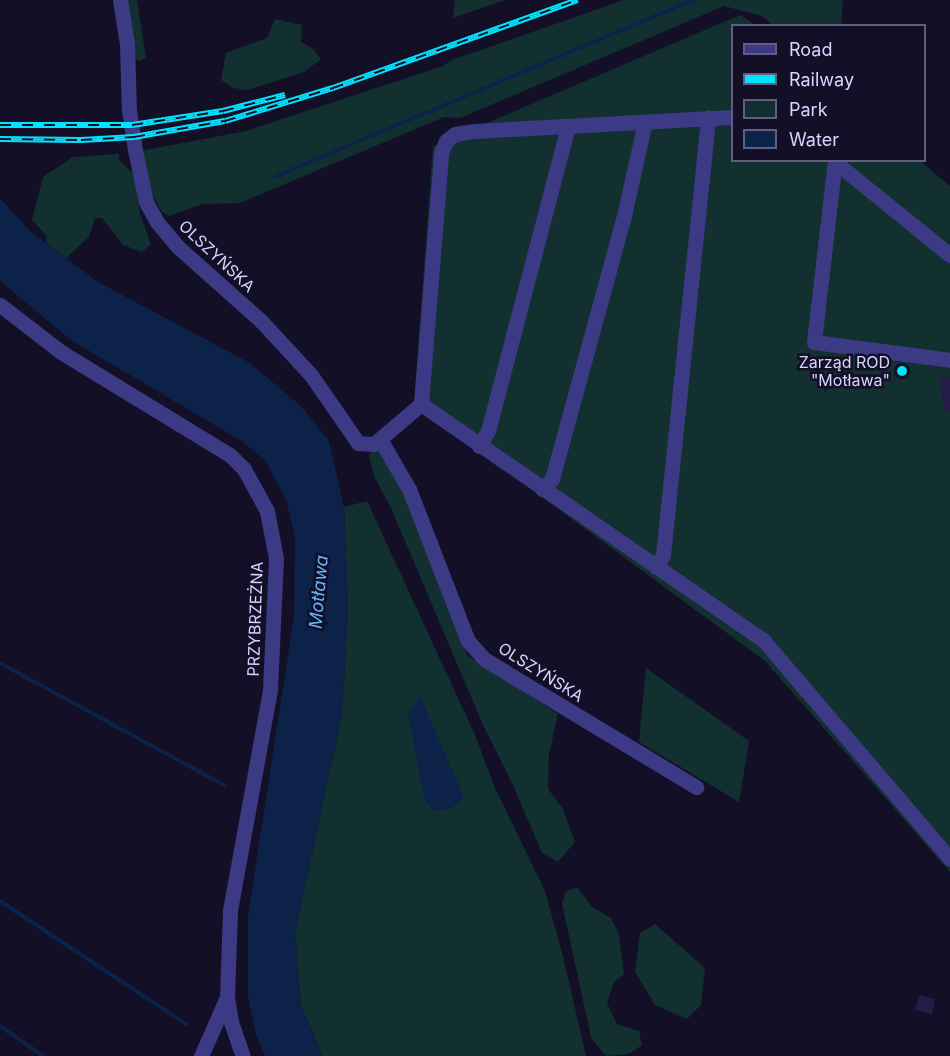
<!DOCTYPE html>
<meta charset="utf-8">
<style>
body{margin:0}
#map{position:relative;width:950px;height:1056px;overflow:hidden;background:#130f26;font-family:Inter,sans-serif}
div>[style]{position:absolute}
.green>*{inset:0;background:#12302f}
.water>*{inset:0;background:#0c2248}
.stream>*{height:4px;margin:-2px;padding:0 2px;transform-origin:2px;border-radius:2px;background:#0c2248}
.building>*{inset:0;background:#241b47}
.minor>*{height:15px;margin:-7.5px;padding:0 7.5px;transform-origin:7.5px;border-radius:7.5px;background:#3d3a85}
.rail>*{height:6px;margin-top:-3px;transform-origin:0;background:repeating-linear-gradient(90deg,#130f26 0 11px,#00e5ff 0 22px);box-sizing:border-box;border-block:2px solid #00e5ff}
.dots>*{width:16px;height:16px;translate:-50% -50%;box-sizing:border-box;border:3px solid #130f26;border-radius:50%}
span{translate:-50% -50%;white-space:nowrap;text-align:center;line-height:1.15;-webkit-text-stroke:5px #130f26;paint-order:stroke}
.street-label{font-size:16px;color:#d9d4ff}
.poi-label{font-size:16px;color:#d9d4ff}
.right{translate:-100% -50%;text-align:right}
.water-label{font-size:18px;color:#62b6ff;font-style:italic}
.legend{position:absolute;left:731px;top:24px;width:195px;height:138px;box-sizing:border-box;background:#130f26;border:2px solid #625e7d;margin:0;padding:8px 10px;list-style:none;font-size:18px;color:#d9d4ff}
.legend li{display:flex;align-items:center;gap:12px;height:30px}
.legend b{width:30px;border:2px solid #625e7d}
</style>
<div id="map">
<div class="green">
<i style="clip-path:polygon(124px 0,137px 0,146px 58px,139px 61px,133px 58px)"></i>
<i style="clip-path:polygon(455px 0,505px 0,453px 18px)"></i>
<i style="clip-path:polygon(624px 0,843px 0,841px 26px,772px 25px,762px 16px,724px 6px,460px 118px,444px 117px,240px 203px,203px 204px,169px 216px,162px 212px,151px 193px,141px 151px,246px 131px,443px 66px,452px 60px)"></i>
<i style="clip-path:polygon(740px 15px,755px 25px,732px 26px,732px 160px,920px 161px,950px 186px,950px 872px,765px 661px,414px 403px,433px 146px)"></i>
<i style="clip-path:polygon(275px 19px,302px 25px,301px 42px,312px 48px,321px 59px,304px 72px,248px 90px,233px 88px,221px 80px,226px 53px,267px 38px)"></i>
<i style="clip-path:polygon(119px 154px,119px 160px,134px 174px,140px 214px,151px 244px,142px 252px,123px 245px,102px 218px,95px 218px,89px 237px,66px 258px,47px 243px,46px 235px,32px 220px,43px 177px,73px 157px)"></i>
<i style="clip-path:polygon(372px 451px,385px 452px,410px 503px,467px 655px,558px 714px,549px 754px,548px 789px,563px 809px,575px 842px,558px 862px,542px 853px,513px 785px,483px 725px,391px 508px,374px 476px,369px 456px)"></i>
<i style="clip-path:polygon(367px 501px,475px 735px,495px 788px,545px 891px,563px 956px,586px 1056px,323px 1056px,301px 1006px,295px 933px,342px 714px,348px 609px,344px 507px)"></i>
<i style="clip-path:polygon(646px 668px,749px 741px,739px 802px,639px 742px)"></i>
<i style="clip-path:polygon(577px 887px,592px 907px,611px 918px,619px 934px,624px 974px,614px 982px,607px 1003px,617px 1024px,639px 1031px,642px 1045px,629px 1054px,606px 1056px,591px 1038px,562px 903px,566px 891px)"></i>
<i style="clip-path:polygon(655px 924px,705px 968px,701px 1005px,687px 1019px,655px 1005px,635px 972px,640px 933px)"></i>
</div>
<div class="water">
<i style="clip-path:polygon(0 198px,29px 230px,98px 282px,250px 363px,302px 407px,329px 441px,344px 507px,348px 609px,342px 714px,295px 933px,301px 1006px,323px 1056px,265px 1056px,256px 1034px,248px 997px,248px 916px,294px 616px,295px 537px,286px 500px,265px 460px,243px 442px,71px 340px,0 281px)"></i>
<i style="clip-path:polygon(420px 696px,464px 797px,452px 808px,433px 811px,424px 798px,408px 712px)"></i>
</div>
<div class="stream">
<i style="left:274px;top:177px;width:456px;rotate:-22.9deg"></i>
<i style="left:0;top:663px;width:255px;rotate:28.6deg"></i>
<i style="left:0;top:901px;width:224px;rotate:33.5deg"></i>
<i style="left:0;top:1026px;width:52px;rotate:34.9deg"></i>
</div>
<div class="building">
<i style="clip-path:polygon(950px 377px,950px 411px,944px 411px,940px 378px)"></i>
<i style="clip-path:polygon(919px 995px,935px 999px,932px 1014px,915px 1010px)"></i>
</div>
<div class="minor">
<i style="left:120px;top:0;width:45px;rotate:81deg"></i>
<i style="left:127px;top:44px;width:66px;rotate:88.3deg"></i>
<i style="left:129px;top:110px;width:40px;rotate:81.5deg"></i>
<i style="left:135px;top:150px;width:53px;rotate:78.1deg"></i>
<i style="left:146px;top:202px;width:23px;rotate:61deg"></i>
<i style="left:157px;top:222px;width:33px;rotate:50deg"></i>
<i style="left:178px;top:247px;width:111px;rotate:41.7deg"></i>
<i style="left:261px;top:321px;width:74px;rotate:47.2deg"></i>
<i style="left:311px;top:375px;width:83px;rotate:55.3deg"></i>
<i style="left:358px;top:443px;width:16px;rotate:4deg"></i>
<i style="left:374px;top:444px;width:62px;rotate:-40.4deg"></i>
<i style="left:421px;top:404px;width:252px;rotate:-85.4deg"></i>
<i style="left:441px;top:153px;width:13px;rotate:-67deg"></i>
<i style="left:446px;top:141px;width:11px;rotate:-38deg"></i>
<i style="left:455px;top:134px;width:18px;rotate:-9deg"></i>
<i style="left:473px;top:131px;width:259px;rotate:-3.1deg"></i>
<i style="left:835px;top:160px;width:183px;rotate:96.6deg"></i>
<i style="left:814px;top:342px;width:137px;rotate:7.5deg"></i>
<i style="left:835px;top:162px;width:148px;rotate:39deg"></i>
<i style="left:0;top:305px;width:77px;rotate:37.6deg"></i>
<i style="left:61px;top:352px;width:198px;rotate:31.4deg"></i>
<i style="left:230px;top:455px;width:20px;rotate:45deg"></i>
<i style="left:244px;top:469px;width:48px;rotate:61.3deg"></i>
<i style="left:267px;top:511px;width:48px;rotate:79.2deg"></i>
<i style="left:276px;top:558px;width:132px;rotate:92.6deg"></i>
<i style="left:270px;top:690px;width:225px;rotate:100.3deg"></i>
<i style="left:230px;top:911px;width:86px;rotate:92deg"></i>
<i style="left:227px;top:997px;width:25px;rotate:81deg"></i>
<i style="left:231px;top:1022px;width:36px;rotate:71deg"></i>
<i style="left:421px;top:404px;width:417px;rotate:34.6deg"></i>
<i style="left:764px;top:641px;width:287px;rotate:49.5deg"></i>
<i style="left:380px;top:439px;width:58px;rotate:59.9deg"></i>
<i style="left:409px;top:489px;width:163px;rotate:68.8deg"></i>
<i style="left:468px;top:641px;width:24px;rotate:48deg"></i>
<i style="left:484px;top:659px;width:248px;rotate:31.1deg"></i>
<i style="left:479px;top:446px;width:17px;rotate:-59deg"></i>
<i style="left:488px;top:431px;width:315px;rotate:-75.3deg"></i>
<i style="left:542px;top:489px;width:14px;rotate:-45deg"></i>
<i style="left:552px;top:479px;width:273px;rotate:-74.7deg"></i>
<i style="left:624px;top:216px;width:97px;rotate:-77.5deg"></i>
<i style="left:656px;top:567px;width:14px;rotate:-60deg"></i>
<i style="left:663px;top:555px;width:440px;rotate:-84.1deg"></i>
<i style="left:201px;top:1056px;width:64px;rotate:-66.2deg"></i>
</div>
<div class="rail">
<i style="left:0;top:125px;width:132px"></i>
<i style="left:132px;top:125px;width:92px;rotate:-8.7deg"></i>
<i style="left:223px;top:111px;width:64px;rotate:-14.5deg"></i>
<i style="left:0;top:139px;width:81px;rotate:0.7deg"></i>
<i style="left:81px;top:140px;width:53px;rotate:-3.2deg"></i>
<i style="left:134px;top:137px;width:92px;rotate:-10deg"></i>
<i style="left:225px;top:121px;width:113px;rotate:-17deg"></i>
<i style="left:333px;top:88px;width:260px;rotate:-19.8deg"></i>
</div>
<div class="dots">
<i style="left:902px;top:371px;background:#00e5ff"></i>
</div>
<div class="street-label">
<span style="left:217px;top:256px;rotate:43deg">OLSZYŃSKA</span>
<span style="left:255px;top:619px;rotate:-88deg">PRZYBRZEŻNA</span>
<span style="left:541px;top:672px;rotate:32deg">OLSZYŃSKA</span>
</div>
<div class="poi-label">
<span class="right" style="left:890px;top:371px">Zarząd ROD<br>"Motława"</span>
</div>
<div class="water-label">
<span style="left:319px;top:592px;rotate:-85deg">Motława</span>
</div>
<ul class="legend">
<li><b style="height:8px;background:#3d3a85"></b>Road</li>
<li><b style="height:8px;background:#00e5ff"></b>Railway</li>
<li><b style="height:16px;background:#12302f"></b>Park</li>
<li><b style="height:16px;background:#0c2248"></b>Water</li>
</ul>
</div>
